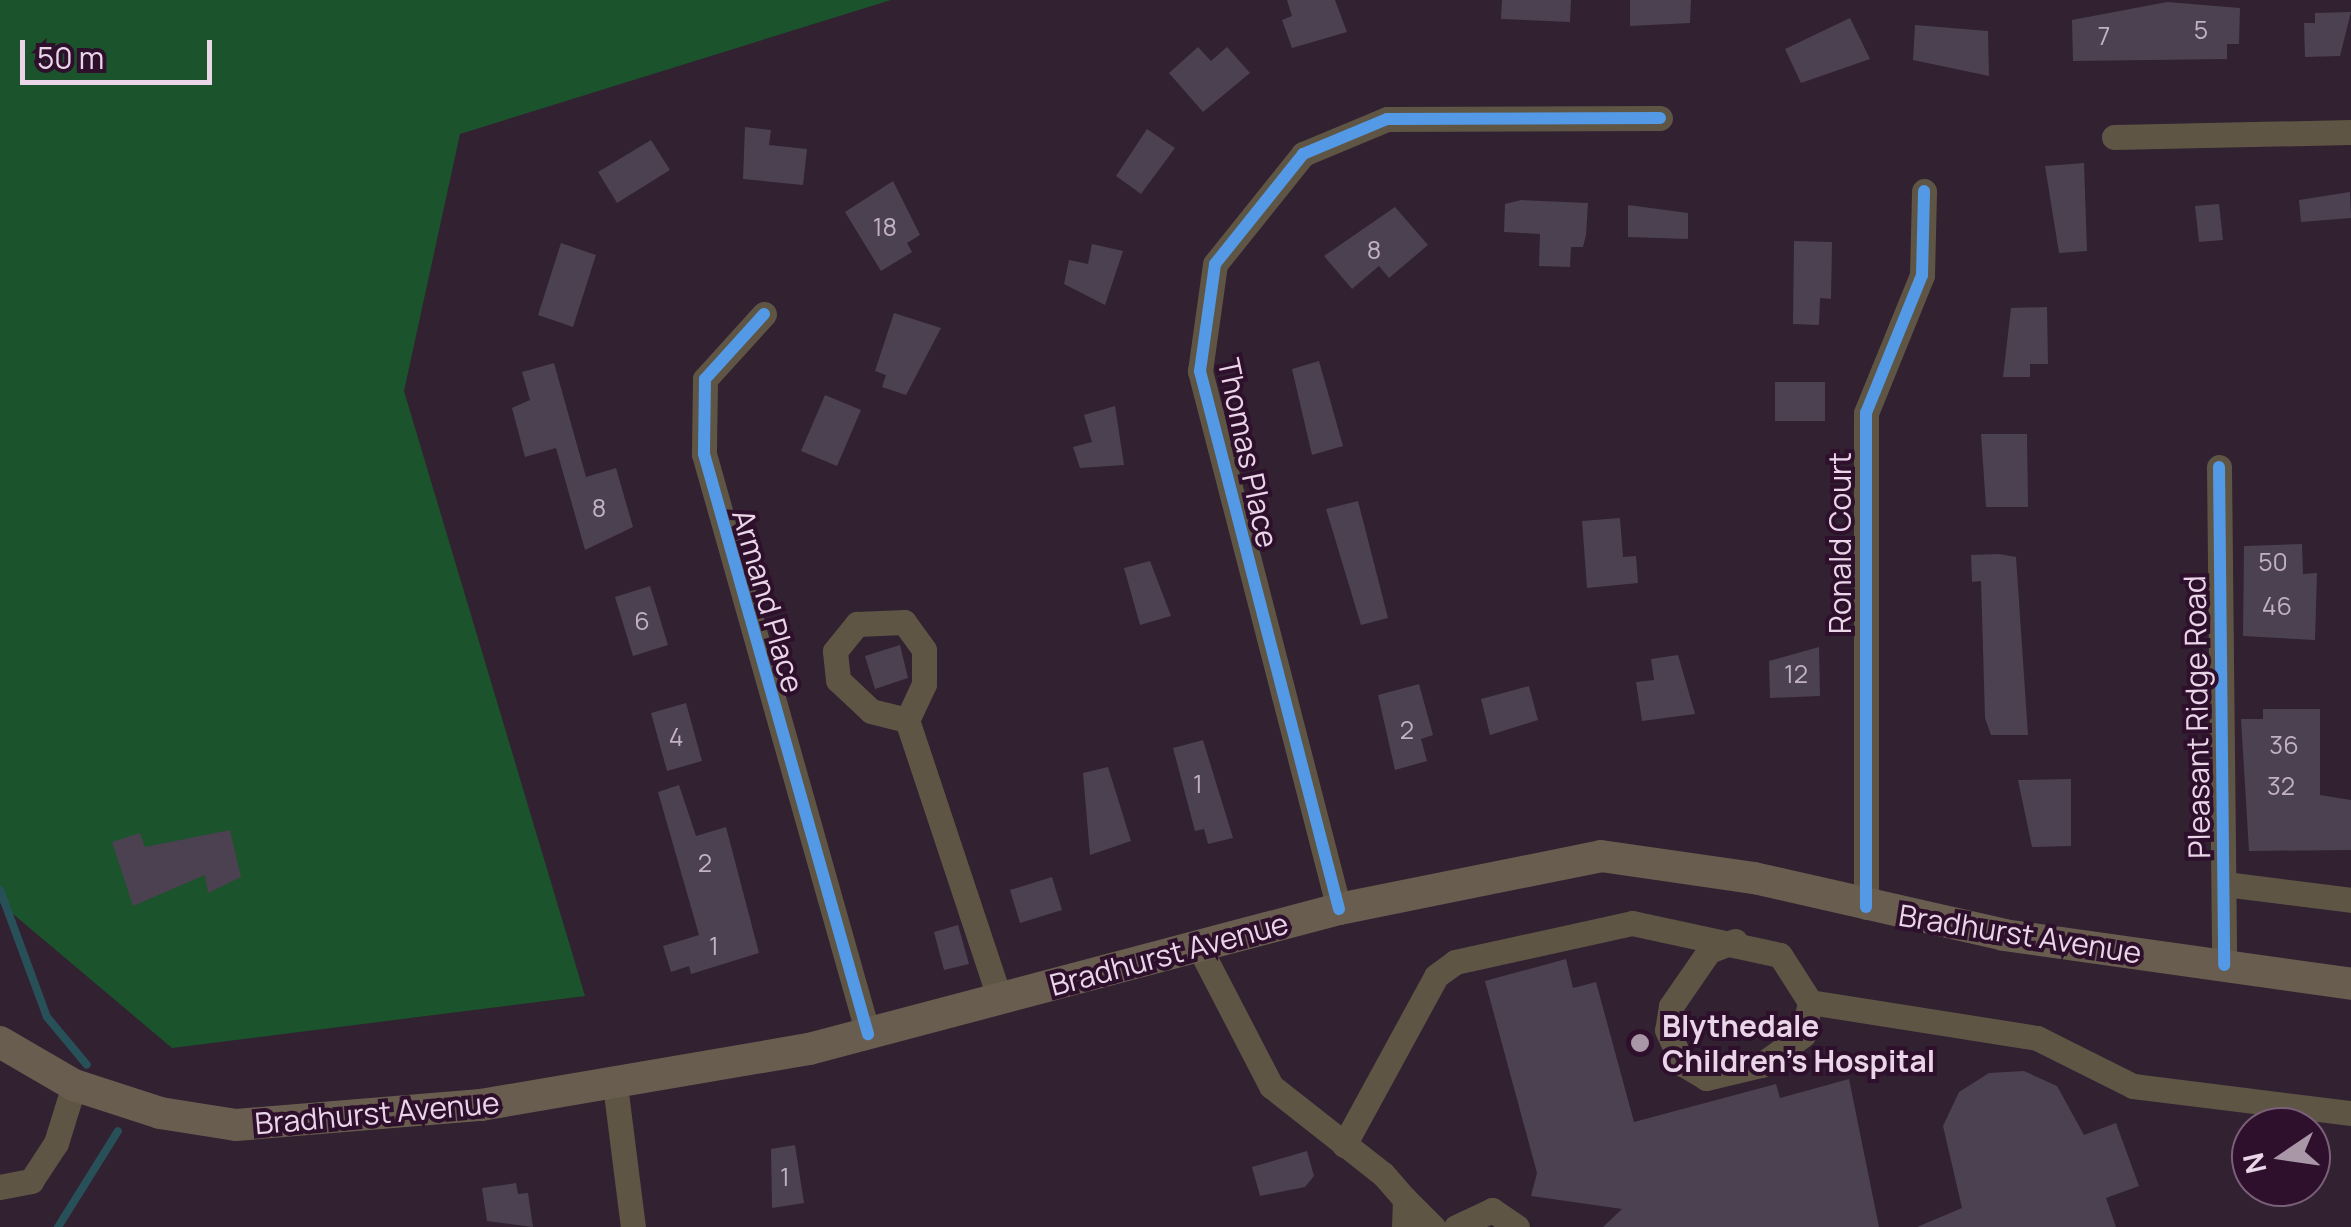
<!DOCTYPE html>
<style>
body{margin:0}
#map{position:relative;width:2351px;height:1227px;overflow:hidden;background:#312131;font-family:Manrope,sans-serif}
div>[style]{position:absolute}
.forest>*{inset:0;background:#1b532c}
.stream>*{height:8px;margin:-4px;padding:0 4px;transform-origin:4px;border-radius:4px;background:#285058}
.building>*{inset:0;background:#4c4150}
.minor>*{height:25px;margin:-12.5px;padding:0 12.5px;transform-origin:12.5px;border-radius:12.5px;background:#5e5545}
.major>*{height:32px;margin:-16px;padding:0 16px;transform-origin:16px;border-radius:16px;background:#695d4f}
.cycleway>*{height:12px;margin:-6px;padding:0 6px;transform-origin:6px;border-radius:6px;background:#5399e6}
.dots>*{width:28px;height:28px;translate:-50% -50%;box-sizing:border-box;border:5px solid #2e102d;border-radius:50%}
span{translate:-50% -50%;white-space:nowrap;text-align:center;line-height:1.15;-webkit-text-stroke:8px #2e102d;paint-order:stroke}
.number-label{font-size:25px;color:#c2b1c2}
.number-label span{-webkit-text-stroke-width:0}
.street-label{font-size:30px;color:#ead6e8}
.poi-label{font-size:30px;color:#ead6e8;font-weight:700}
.left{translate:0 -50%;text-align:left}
.north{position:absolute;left:2231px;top:1107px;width:100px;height:100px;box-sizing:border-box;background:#2e102d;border:2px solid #795f78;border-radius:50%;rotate:257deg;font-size:28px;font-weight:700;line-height:40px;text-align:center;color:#ead6e8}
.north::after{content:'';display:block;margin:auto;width:35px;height:45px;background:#a997a8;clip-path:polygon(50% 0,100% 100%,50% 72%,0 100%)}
.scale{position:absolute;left:20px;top:40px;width:192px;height:45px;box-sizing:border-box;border:5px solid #ead6e8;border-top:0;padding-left:12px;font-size:30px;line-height:35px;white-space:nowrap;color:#ead6e8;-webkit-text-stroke:8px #2e102d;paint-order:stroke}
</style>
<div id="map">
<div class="forest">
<i style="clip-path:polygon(0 0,891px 0,460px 134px,404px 391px,585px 996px,172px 1048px,0 903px)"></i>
</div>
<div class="stream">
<i style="left:0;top:890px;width:135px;rotate:69.7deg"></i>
<i style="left:47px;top:1017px;width:62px;rotate:50.2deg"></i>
<i style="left:58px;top:1227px;width:113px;rotate:-58deg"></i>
</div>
<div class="building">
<i style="clip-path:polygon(1287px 0,1335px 0,1347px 32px,1292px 48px,1282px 20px,1292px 16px)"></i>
<i style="clip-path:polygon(1502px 0,1571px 0,1570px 22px,1501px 19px)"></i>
<i style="clip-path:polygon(1630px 0,1691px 0,1690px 23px,1630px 26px)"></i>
<i style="clip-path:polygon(2167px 2px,2240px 8px,2239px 44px,2227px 44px,2227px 59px,2073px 61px,2072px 20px)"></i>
<i style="clip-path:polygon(2351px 12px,2340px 56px,2305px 57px,2304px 23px,2315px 23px,2315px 13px)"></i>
<i style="clip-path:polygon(1850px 18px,1870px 59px,1801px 83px,1785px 49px)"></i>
<i style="clip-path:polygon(1915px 25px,1988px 31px,1989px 76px,1913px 60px)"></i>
<i style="clip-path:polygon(1198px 47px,1211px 61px,1227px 47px,1250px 73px,1203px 112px,1169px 73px)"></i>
<i style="clip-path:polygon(745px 127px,771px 130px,769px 145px,807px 149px,803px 185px,743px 179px)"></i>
<i style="clip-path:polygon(1147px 129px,1175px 148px,1141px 194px,1116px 176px)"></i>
<i style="clip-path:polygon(651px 140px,670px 170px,617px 203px,598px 172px)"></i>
<i style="clip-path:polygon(2084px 163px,2087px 251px,2059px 253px,2045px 166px)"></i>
<i style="clip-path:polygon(893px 181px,920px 235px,907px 243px,912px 252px,881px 271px,845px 212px)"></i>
<i style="clip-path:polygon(2350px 192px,2351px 218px,2301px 222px,2299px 200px)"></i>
<i style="clip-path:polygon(1521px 200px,1588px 203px,1586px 235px,1583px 247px,1571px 247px,1570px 267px,1539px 266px,1540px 234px,1504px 232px,1505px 204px)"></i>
<i style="clip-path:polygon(2219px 204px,2223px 240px,2199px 242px,2195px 206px)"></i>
<i style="clip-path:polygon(1628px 205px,1688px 213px,1688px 239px,1628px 237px)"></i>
<i style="clip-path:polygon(1395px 207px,1428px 245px,1389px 278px,1379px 266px,1352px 289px,1324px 256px)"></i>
<i style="clip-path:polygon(1794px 241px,1832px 242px,1831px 299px,1820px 298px,1819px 325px,1793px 324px)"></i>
<i style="clip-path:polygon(561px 243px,596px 255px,573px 327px,538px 315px)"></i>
<i style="clip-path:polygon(1092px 244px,1123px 251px,1105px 305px,1064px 284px,1069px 260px,1088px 264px)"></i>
<i style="clip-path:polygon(2047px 307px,2048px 364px,2030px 364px,2030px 377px,2003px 377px,2011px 308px)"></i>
<i style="clip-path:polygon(894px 313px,941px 328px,906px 395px,882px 387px,886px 375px,875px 371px)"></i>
<i style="clip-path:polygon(1319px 361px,1343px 446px,1312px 455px,1292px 369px)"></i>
<i style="clip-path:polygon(554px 363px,586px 477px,616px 468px,633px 527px,585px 550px,556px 448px,525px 457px,512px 408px,530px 400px,522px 372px)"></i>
<i style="clip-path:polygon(1775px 382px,1825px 382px,1825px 421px,1775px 421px)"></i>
<i style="clip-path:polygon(825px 395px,861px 410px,837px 466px,801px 451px)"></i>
<i style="clip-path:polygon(1115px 406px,1124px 465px,1080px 468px,1073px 447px,1092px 442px,1084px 415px)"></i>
<i style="clip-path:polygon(1981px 434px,2027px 434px,2028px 507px,1986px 507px)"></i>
<i style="clip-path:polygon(1358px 501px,1388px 618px,1361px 625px,1326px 509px)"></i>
<i style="clip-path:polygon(1620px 518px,1623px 557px,1636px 556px,1638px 583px,1587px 588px,1582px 521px)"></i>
<i style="clip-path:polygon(2302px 544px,2303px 574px,2317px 573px,2315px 640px,2243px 636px,2244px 546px)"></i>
<i style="clip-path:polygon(1999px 554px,2016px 557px,2028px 735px,1991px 735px,1985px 718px,1981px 581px,1972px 582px,1971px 555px)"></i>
<i style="clip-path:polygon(1150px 561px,1171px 616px,1140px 625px,1124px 568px)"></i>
<i style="clip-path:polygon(650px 586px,668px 645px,633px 656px,615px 597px)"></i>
<i style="clip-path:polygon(900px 645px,908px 678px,875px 689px,865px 656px)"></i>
<i style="clip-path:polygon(1819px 647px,1820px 696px,1770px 698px,1769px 661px)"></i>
<i style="clip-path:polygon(1678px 655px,1695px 714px,1642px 721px,1636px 682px,1654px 680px,1651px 659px)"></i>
<i style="clip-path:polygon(1419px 684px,1433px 735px,1421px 739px,1427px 761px,1395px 770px,1378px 695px)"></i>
<i style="clip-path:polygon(1529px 686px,1538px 720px,1490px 735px,1481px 699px)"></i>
<i style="clip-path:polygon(686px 703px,702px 761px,667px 771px,651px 713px)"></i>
<i style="clip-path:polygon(2263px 709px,2320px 709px,2320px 795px,2351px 800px,2351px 850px,2249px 851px,2241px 719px,2263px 719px)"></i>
<i style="clip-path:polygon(1203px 740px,1233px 838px,1208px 844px,1204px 829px,1195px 831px,1173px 748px)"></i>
<i style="clip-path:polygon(1108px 767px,1131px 841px,1090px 855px,1083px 773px)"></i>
<i style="clip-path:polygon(2071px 779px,2071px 846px,2032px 847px,2018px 780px)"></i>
<i style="clip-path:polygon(679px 785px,696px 836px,726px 827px,759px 953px,691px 974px,689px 966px,671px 972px,663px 946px,699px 935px,658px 792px)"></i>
<i style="clip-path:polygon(230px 830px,241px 877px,208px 893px,205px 875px,133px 906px,112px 842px,140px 833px,145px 847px)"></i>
<i style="clip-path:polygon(1052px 877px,1062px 910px,1020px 923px,1010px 890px)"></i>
<i style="clip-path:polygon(958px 925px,969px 964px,944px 970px,934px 932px)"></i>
<i style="clip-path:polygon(1566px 959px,1573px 988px,1596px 982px,1634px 1122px,1776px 1084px,1780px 1098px,1849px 1079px,1879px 1227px,1603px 1227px,1622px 1209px,1531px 1196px,1537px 1173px,1485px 981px)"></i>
<i style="clip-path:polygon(2024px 1071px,2057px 1086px,2084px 1135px,2116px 1123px,2139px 1186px,2106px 1198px,2116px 1227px,1917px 1227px,1962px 1208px,1943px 1126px,1959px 1092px,1989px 1073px)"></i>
<i style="clip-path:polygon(795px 1145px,804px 1203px,772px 1208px,771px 1149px)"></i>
<i style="clip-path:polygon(1307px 1151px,1314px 1176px,1305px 1187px,1260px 1196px,1252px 1167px)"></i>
<i style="clip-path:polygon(516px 1183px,518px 1194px,528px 1193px,533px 1227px,487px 1221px,482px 1188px)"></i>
</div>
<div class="minor">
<i style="left:2114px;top:137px;width:237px;rotate:-1.2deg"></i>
<i style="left:764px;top:314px;width:88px;rotate:132.2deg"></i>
<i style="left:705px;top:379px;width:75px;rotate:90.8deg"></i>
<i style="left:704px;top:454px;width:603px;rotate:74.21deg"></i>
<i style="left:2219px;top:467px;width:498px;rotate:89.4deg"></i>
<i style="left:907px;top:720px;width:37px;rotate:-166deg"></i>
<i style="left:871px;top:711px;width:45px;rotate:-136.8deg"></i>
<i style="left:838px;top:680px;width:29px;rotate:-96deg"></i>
<i style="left:835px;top:651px;width:35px;rotate:-51deg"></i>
<i style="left:857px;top:624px;width:47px;rotate:-2.4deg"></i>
<i style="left:904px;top:622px;width:34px;rotate:54deg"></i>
<i style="left:924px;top:650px;width:34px;rotate:90deg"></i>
<i style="left:924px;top:684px;width:40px;rotate:115deg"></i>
<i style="left:907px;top:720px;width:294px;rotate:71.6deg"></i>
<i style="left:2225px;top:884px;width:127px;rotate:7.2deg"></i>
<i style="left:1866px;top:907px;width:494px;rotate:-90deg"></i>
<i style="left:1866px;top:413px;width:149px;rotate:-67.9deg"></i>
<i style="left:1922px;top:275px;width:84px;rotate:-88.6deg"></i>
<i style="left:1339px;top:909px;width:556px;rotate:-104.49deg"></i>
<i style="left:1200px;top:371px;width:108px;rotate:-82deg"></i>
<i style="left:1215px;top:264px;width:141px;rotate:-51.3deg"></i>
<i style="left:1303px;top:154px;width:91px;rotate:-22.6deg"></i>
<i style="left:1387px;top:119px;width:273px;rotate:-0.2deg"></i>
<i style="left:1735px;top:941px;width:28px;rotate:159deg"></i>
<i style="left:1709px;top:951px;width:67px;rotate:124.6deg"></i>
<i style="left:1671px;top:1006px;width:24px;rotate:99deg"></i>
<i style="left:1667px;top:1030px;width:38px;rotate:65deg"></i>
<i style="left:1683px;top:1064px;width:27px;rotate:31deg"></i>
<i style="left:1706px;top:1078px;width:57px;rotate:-13.3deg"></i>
<i style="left:1761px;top:1065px;width:52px;rotate:-35.5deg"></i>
<i style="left:1803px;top:1035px;width:34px;rotate:-78deg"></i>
<i style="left:1198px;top:945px;width:159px;rotate:62.6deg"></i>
<i style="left:1271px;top:1086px;width:142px;rotate:38.2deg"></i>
<i style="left:1383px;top:1174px;width:33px;rotate:49deg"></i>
<i style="left:1405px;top:1199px;width:28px;rotate:92deg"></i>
<i style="left:615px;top:1085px;width:143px;rotate:82.8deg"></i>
<i style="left:1344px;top:1145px;width:192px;rotate:-61.4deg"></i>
<i style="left:1436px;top:976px;width:24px;rotate:-36deg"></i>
<i style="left:1455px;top:962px;width:181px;rotate:-12.4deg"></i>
<i style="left:1632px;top:923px;width:151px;rotate:12.2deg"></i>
<i style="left:1780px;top:955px;width:56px;rotate:57.4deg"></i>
<i style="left:1810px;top:1002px;width:230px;rotate:9deg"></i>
<i style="left:2037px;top:1038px;width:107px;rotate:26.6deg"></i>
<i style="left:2133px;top:1086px;width:220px;rotate:7.1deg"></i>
<i style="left:0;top:1187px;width:32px;rotate:-11deg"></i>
<i style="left:31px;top:1181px;width:45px;rotate:-56.7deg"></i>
<i style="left:56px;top:1143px;width:61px;rotate:-72.8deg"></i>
<i style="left:1405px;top:1199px;width:40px;rotate:45deg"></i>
<i style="left:1456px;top:1227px;width:40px;rotate:-25deg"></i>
<i style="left:1492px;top:1210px;width:30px;rotate:34deg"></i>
</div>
<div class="major">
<i style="left:0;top:1042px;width:86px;rotate:30.2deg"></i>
<i style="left:74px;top:1085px;width:90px;rotate:18deg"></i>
<i style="left:160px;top:1113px;width:77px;rotate:9deg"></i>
<i style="left:236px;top:1125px;width:246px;rotate:-4.7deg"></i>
<i style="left:481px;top:1105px;width:333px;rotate:-9.7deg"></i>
<i style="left:809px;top:1049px;width:548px;rotate:-14.8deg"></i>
<i style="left:1339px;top:909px;width:267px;rotate:-11.4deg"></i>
<i style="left:1601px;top:856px;width:155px;rotate:8.2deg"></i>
<i style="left:1754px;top:878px;width:256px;rotate:12.8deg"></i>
<i style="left:2004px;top:935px;width:350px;rotate:8deg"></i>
</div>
<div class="cycleway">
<i style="left:764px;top:314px;width:88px;rotate:132.2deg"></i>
<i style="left:705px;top:379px;width:75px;rotate:90.8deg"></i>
<i style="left:704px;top:454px;width:603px;rotate:74.21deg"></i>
<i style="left:2219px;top:467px;width:498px;rotate:89.4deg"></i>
<i style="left:1866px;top:907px;width:494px;rotate:-90deg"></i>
<i style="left:1866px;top:413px;width:149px;rotate:-67.9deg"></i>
<i style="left:1922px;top:275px;width:84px;rotate:-88.6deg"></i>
<i style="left:1339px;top:909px;width:556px;rotate:-104.49deg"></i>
<i style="left:1200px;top:371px;width:108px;rotate:-82deg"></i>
<i style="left:1215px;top:264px;width:141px;rotate:-51.3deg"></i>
<i style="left:1303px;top:154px;width:91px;rotate:-22.6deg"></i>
<i style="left:1387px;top:119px;width:273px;rotate:-0.2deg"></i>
</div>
<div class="dots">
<i style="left:1640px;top:1043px;background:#a997a8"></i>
</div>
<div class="number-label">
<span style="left:2201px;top:30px">5</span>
<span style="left:2104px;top:36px">7</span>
<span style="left:885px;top:227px">18</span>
<span style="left:1374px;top:250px">8</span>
<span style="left:599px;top:508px">8</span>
<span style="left:2273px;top:562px">50</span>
<span style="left:2277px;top:606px">46</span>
<span style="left:642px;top:621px">6</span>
<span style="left:1796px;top:674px">12</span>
<span style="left:1407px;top:730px">2</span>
<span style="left:676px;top:737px">4</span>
<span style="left:2284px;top:745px">36</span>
<span style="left:1198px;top:784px">1</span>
<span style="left:2281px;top:786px">32</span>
<span style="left:705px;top:863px">2</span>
<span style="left:714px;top:946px">1</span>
<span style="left:785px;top:1177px">1</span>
</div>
<div class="street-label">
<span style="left:1248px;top:453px;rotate:78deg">Thomas Place</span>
<span style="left:1840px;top:543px;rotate:-90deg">Ronald Court</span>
<span style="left:768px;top:601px;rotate:74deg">Armand Place</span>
<span style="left:2197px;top:717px;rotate:-91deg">Pleasant Ridge Road</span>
<span style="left:2020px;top:934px;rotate:9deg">Bradhurst Avenue</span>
<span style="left:1169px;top:954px;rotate:-15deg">Bradhurst Avenue</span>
<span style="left:377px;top:1113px;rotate:-5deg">Bradhurst Avenue</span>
</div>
<div class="poi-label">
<span class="left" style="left:1662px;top:1043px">Blythedale<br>Children's Hospital</span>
</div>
<div class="north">N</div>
<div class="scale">50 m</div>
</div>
